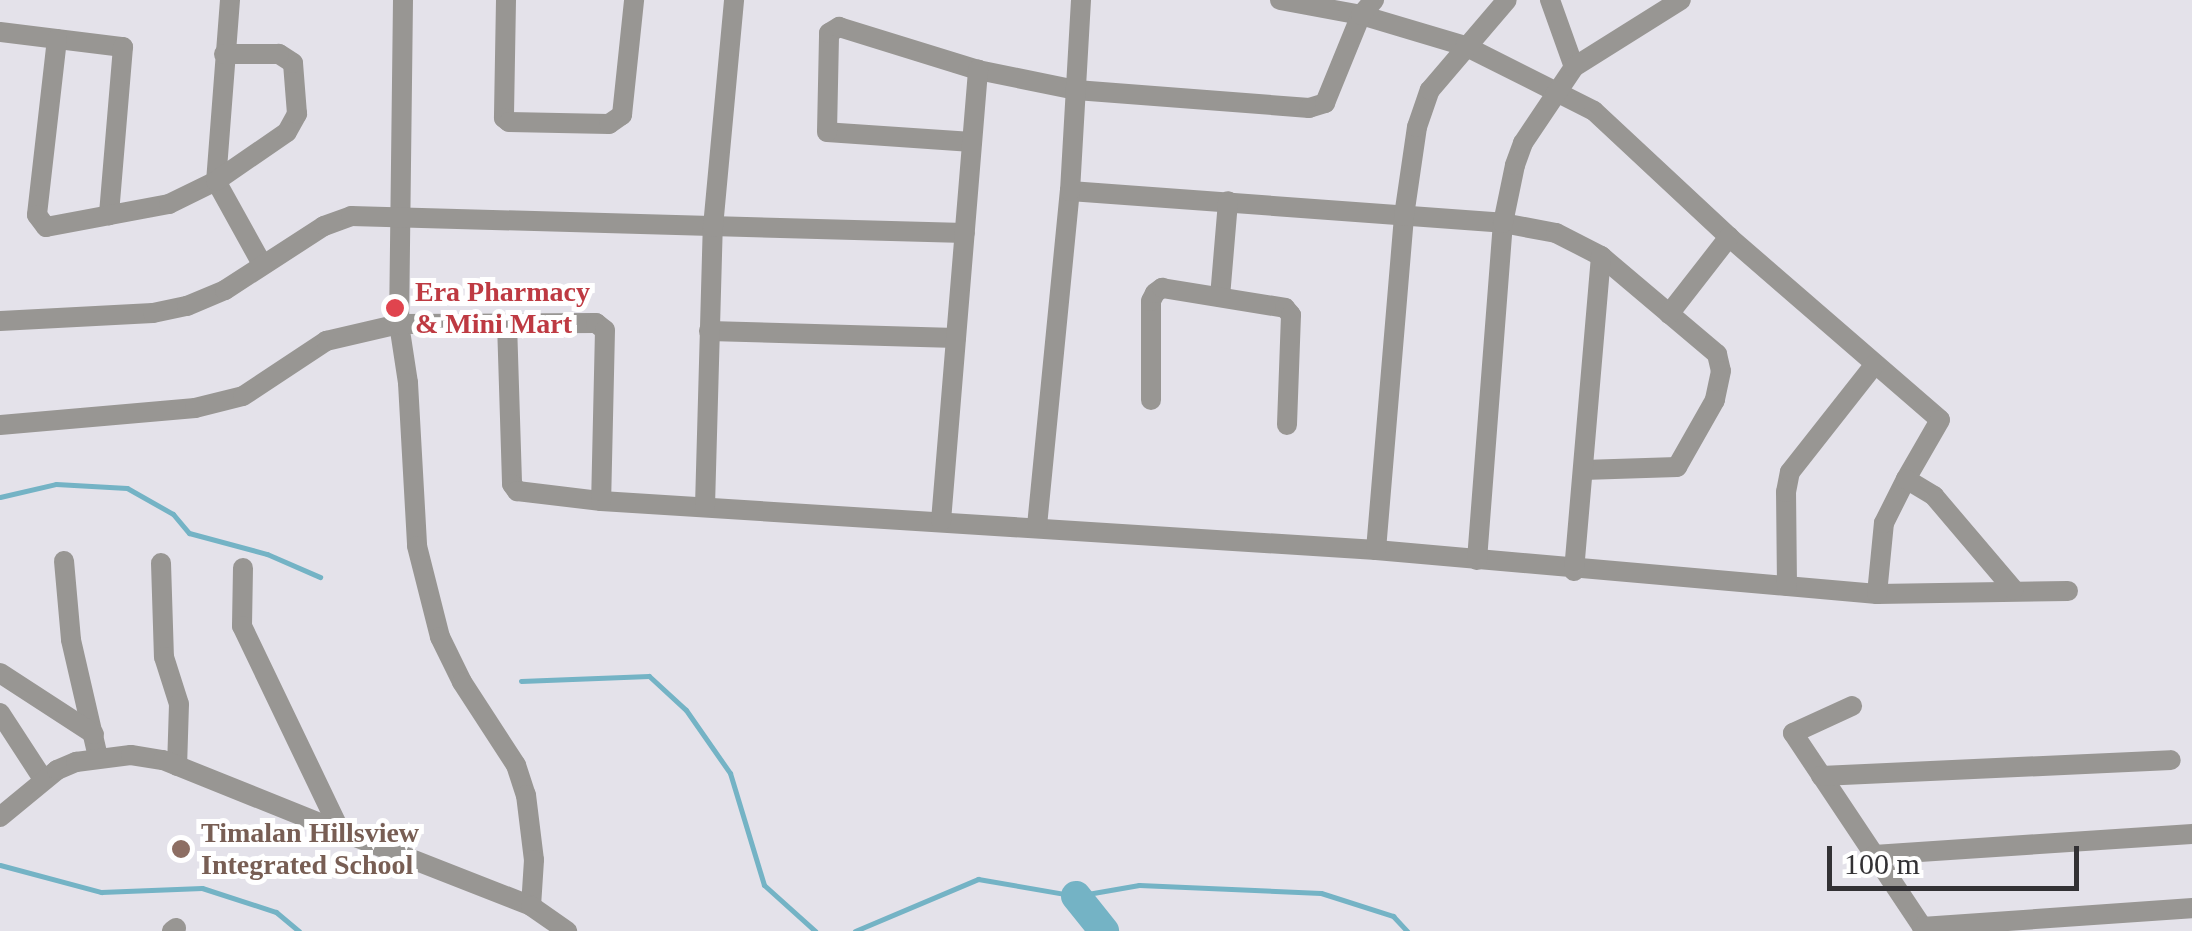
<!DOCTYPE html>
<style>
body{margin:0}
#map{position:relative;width:2192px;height:931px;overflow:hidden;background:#e4e2ea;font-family:"Times New Roman",serif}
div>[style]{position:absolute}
.stream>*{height:5px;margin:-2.5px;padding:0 2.5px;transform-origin:2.5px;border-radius:2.5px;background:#74b3c5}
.river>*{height:30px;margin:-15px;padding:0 15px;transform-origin:15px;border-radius:15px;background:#74b3c5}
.minor>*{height:20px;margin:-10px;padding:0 10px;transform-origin:10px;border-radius:10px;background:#989693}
.dots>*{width:28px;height:28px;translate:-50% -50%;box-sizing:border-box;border:5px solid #fff;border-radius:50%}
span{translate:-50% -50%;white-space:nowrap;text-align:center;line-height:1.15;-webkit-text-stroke:10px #fff;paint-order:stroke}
.health-label{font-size:28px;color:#be3a42;font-weight:700}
.left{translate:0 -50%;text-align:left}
.education-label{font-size:28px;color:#785e54;font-weight:700}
.scale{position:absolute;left:1827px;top:846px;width:252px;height:45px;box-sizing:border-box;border:5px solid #323134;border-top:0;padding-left:12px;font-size:30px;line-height:35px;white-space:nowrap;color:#323134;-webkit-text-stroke:8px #fff;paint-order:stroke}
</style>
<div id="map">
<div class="stream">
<i style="left:0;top:497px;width:57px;rotate:-13.1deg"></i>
<i style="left:56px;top:484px;width:71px;rotate:3.2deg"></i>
<i style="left:127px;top:488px;width:53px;rotate:29.5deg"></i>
<i style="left:173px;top:514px;width:25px;rotate:50deg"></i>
<i style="left:189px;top:533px;width:81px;rotate:15.1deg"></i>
<i style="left:267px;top:554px;width:58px;rotate:23.5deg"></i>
<i style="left:521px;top:681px;width:128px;rotate:-2.2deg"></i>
<i style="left:649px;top:676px;width:50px;rotate:42.6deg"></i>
<i style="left:686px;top:710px;width:77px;rotate:55.1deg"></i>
<i style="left:730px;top:773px;width:117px;rotate:73.1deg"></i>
<i style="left:764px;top:885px;width:69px;rotate:42deg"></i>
<i style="left:0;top:865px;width:105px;rotate:15deg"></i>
<i style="left:101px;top:892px;width:101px;rotate:-2.3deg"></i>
<i style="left:202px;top:888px;width:78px;rotate:18deg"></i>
<i style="left:276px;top:912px;width:30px;rotate:40deg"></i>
<i style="left:855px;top:931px;width:134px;rotate:-22.9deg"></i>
<i style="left:978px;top:879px;width:99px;rotate:9.8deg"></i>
<i style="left:1076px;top:896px;width:64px;rotate:-9.9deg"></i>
<i style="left:1139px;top:885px;width:182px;rotate:2.5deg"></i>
<i style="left:1321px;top:893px;width:76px;rotate:17.7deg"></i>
<i style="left:1393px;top:916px;width:21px;rotate:47deg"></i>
</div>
<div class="river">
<i style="left:1076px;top:896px;width:45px;rotate:51.3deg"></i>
</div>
<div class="minor">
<i style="left:230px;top:0;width:182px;rotate:94.4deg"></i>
<i style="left:216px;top:181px;width:95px;rotate:61deg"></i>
<i style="left:403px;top:0;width:324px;rotate:90.7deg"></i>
<i style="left:399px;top:324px;width:60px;rotate:81.3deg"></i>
<i style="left:408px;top:383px;width:163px;rotate:86.8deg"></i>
<i style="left:417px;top:546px;width:94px;rotate:75.8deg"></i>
<i style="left:440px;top:637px;width:50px;rotate:63.9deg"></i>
<i style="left:462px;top:682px;width:99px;rotate:57deg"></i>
<i style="left:516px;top:765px;width:32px;rotate:72deg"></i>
<i style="left:526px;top:795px;width:65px;rotate:83deg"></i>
<i style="left:534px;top:860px;width:46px;rotate:93.7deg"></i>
<i style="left:506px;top:0;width:118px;rotate:91deg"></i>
<i style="left:504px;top:118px;width:6px;rotate:39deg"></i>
<i style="left:509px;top:122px;width:100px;rotate:1.1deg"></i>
<i style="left:609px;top:124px;width:16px;rotate:-35deg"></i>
<i style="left:622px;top:115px;width:116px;rotate:-84deg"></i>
<i style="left:1280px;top:0;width:82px;rotate:10.5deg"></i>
<i style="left:1361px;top:15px;width:109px;rotate:16.6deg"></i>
<i style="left:1465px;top:46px;width:144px;rotate:26.7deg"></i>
<i style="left:1594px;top:111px;width:185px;rotate:43deg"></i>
<i style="left:1729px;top:237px;width:279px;rotate:40.9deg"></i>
<i style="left:1940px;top:420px;width:68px;rotate:120deg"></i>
<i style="left:1550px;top:0;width:71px;rotate:70.3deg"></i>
<i style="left:0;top:32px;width:124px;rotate:7deg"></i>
<i style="left:123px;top:47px;width:169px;rotate:94.8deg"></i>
<i style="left:57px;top:39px;width:177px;rotate:96.5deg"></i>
<i style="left:37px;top:215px;width:15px;rotate:53deg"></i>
<i style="left:46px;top:227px;width:125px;rotate:-10.6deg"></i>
<i style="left:169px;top:204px;width:52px;rotate:-26.1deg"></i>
<i style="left:216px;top:181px;width:86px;rotate:-34.6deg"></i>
<i style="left:287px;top:132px;width:21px;rotate:-61deg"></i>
<i style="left:297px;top:114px;width:51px;rotate:-94.5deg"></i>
<i style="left:293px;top:63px;width:17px;rotate:-147deg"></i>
<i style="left:279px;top:54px;width:55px;rotate:180deg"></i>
<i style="left:972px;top:142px;width:145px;rotate:-176.1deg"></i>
<i style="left:827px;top:132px;width:99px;rotate:-88.8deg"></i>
<i style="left:829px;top:33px;width:12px;rotate:-31deg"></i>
<i style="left:839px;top:27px;width:145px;rotate:17.2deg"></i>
<i style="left:978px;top:70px;width:100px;rotate:11.5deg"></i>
<i style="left:1076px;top:90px;width:234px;rotate:4.4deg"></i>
<i style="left:1309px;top:108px;width:17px;rotate:-17deg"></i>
<i style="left:1325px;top:103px;width:95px;rotate:-67.8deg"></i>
<i style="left:1361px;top:15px;width:20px;rotate:-49deg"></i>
<i style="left:1070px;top:191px;width:434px;rotate:4.2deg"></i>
<i style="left:1503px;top:223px;width:54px;rotate:10.7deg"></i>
<i style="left:1556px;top:233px;width:51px;rotate:27.1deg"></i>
<i style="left:1601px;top:256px;width:152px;rotate:40.2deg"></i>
<i style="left:1717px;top:354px;width:17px;rotate:77deg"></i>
<i style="left:1721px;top:371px;width:30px;rotate:102deg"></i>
<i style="left:1715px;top:400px;width:77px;rotate:119.6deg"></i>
<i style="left:1677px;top:467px;width:94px;rotate:178.2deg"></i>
<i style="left:1220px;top:297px;width:96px;rotate:-85.2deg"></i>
<i style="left:1669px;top:314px;width:98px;rotate:-52.1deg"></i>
<i style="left:0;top:321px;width:153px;rotate:-3deg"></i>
<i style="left:153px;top:313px;width:35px;rotate:-12deg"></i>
<i style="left:187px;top:306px;width:41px;rotate:-22.8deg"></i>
<i style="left:225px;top:290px;width:118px;rotate:-32.9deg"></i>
<i style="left:324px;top:226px;width:29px;rotate:-20deg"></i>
<i style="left:351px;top:216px;width:614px;rotate:1.59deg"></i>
<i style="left:507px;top:323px;width:161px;rotate:88.2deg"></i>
<i style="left:512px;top:484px;width:9px;rotate:54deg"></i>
<i style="left:517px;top:491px;width:85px;rotate:6.8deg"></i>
<i style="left:601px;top:501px;width:777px;rotate:3.62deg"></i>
<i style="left:1376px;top:550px;width:503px;rotate:5.02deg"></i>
<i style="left:1877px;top:594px;width:191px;rotate:-0.9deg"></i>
<i style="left:709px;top:331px;width:247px;rotate:1.6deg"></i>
<i style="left:1151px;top:400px;width:99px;rotate:-90deg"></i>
<i style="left:1151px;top:301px;width:9px;rotate:-63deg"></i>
<i style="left:1155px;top:293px;width:9px;rotate:-36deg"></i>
<i style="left:1162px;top:288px;width:125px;rotate:9.2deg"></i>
<i style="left:1285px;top:308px;width:9px;rotate:49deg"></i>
<i style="left:1291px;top:315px;width:110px;rotate:92.1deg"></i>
<i style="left:0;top:425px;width:196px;rotate:-5deg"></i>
<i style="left:195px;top:408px;width:49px;rotate:-14deg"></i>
<i style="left:243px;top:396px;width:100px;rotate:-33.5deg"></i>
<i style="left:326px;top:341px;width:75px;rotate:-13.1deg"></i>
<i style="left:399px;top:324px;width:197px;rotate:-0.3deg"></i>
<i style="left:596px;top:323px;width:11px;rotate:38deg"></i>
<i style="left:605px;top:330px;width:171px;rotate:91.3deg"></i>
<i style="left:705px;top:506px;width:279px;rotate:-88.4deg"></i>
<i style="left:713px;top:227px;width:228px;rotate:-84.7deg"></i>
<i style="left:941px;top:521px;width:453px;rotate:-85.3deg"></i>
<i style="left:1037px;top:526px;width:337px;rotate:-84.4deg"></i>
<i style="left:1070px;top:191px;width:191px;rotate:-86.7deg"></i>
<i style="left:1376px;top:550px;width:335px;rotate:-85.2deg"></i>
<i style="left:1404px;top:216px;width:90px;rotate:-81.7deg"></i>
<i style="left:1417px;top:127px;width:39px;rotate:-71deg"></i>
<i style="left:1430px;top:90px;width:118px;rotate:-49.5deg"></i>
<i style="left:1477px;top:560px;width:338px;rotate:-85.6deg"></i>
<i style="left:1503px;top:223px;width:59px;rotate:-78.3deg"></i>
<i style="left:1515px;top:165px;width:23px;rotate:-70deg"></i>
<i style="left:1523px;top:143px;width:92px;rotate:-56.1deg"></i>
<i style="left:1574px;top:67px;width:126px;rotate:-32.1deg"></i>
<i style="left:64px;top:561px;width:79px;rotate:84.9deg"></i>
<i style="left:71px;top:640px;width:120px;rotate:77deg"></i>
<i style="left:161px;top:563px;width:94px;rotate:88.2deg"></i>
<i style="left:164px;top:657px;width:49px;rotate:72.3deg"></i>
<i style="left:179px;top:704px;width:62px;rotate:91.8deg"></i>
<i style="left:243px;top:568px;width:58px;rotate:91deg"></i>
<i style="left:242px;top:626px;width:227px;rotate:64.4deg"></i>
<i style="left:340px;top:831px;width:205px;rotate:21.4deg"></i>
<i style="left:531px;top:906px;width:44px;rotate:34.8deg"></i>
<i style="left:1574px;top:571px;width:316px;rotate:-85.1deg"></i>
<i style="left:1787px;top:586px;width:94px;rotate:-90.6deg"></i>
<i style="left:1786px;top:492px;width:20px;rotate:-79deg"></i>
<i style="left:1790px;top:472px;width:137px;rotate:-51.8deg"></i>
<i style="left:1877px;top:594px;width:71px;rotate:-84.4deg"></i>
<i style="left:1884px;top:523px;width:49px;rotate:-63.4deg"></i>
<i style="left:1906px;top:479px;width:33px;rotate:31deg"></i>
<i style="left:1934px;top:496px;width:123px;rotate:49.6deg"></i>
<i style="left:0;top:673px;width:112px;rotate:33deg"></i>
<i style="left:1852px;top:706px;width:65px;rotate:155.4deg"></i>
<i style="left:1793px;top:733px;width:238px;rotate:56.3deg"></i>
<i style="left:0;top:713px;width:79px;rotate:56.9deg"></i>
<i style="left:1821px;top:776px;width:350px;rotate:-2.6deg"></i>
<i style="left:0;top:817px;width:74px;rotate:-39.5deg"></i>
<i style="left:57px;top:770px;width:21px;rotate:-23deg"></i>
<i style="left:76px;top:762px;width:55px;rotate:-7.3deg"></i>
<i style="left:131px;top:755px;width:32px;rotate:9deg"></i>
<i style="left:163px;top:760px;width:191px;rotate:21.9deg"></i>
<i style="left:1874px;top:855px;width:319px;rotate:-3.8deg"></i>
<i style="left:1922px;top:927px;width:271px;rotate:-4deg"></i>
<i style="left:172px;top:931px;width:5px;rotate:-37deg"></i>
</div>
<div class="dots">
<i style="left:395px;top:308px;background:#e0444e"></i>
<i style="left:181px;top:849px;background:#8d6e63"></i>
</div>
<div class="health-label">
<span class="left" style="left:415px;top:308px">Era Pharmacy<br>&amp; Mini Mart</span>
</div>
<div class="education-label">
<span class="left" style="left:201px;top:849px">Timalan Hillsview<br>Integrated School</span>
</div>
<div class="scale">100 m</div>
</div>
